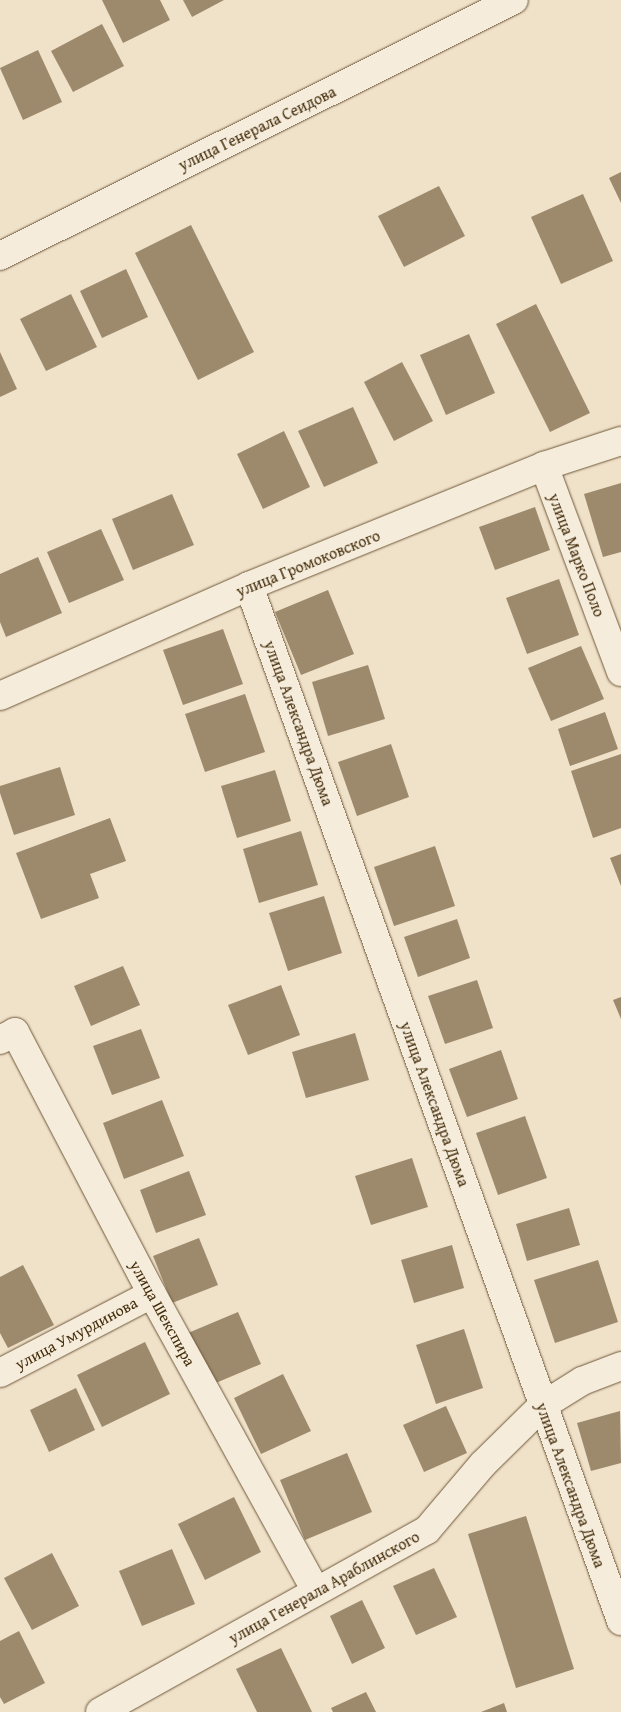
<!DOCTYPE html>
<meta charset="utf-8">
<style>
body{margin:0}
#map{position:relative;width:621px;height:1712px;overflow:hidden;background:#f0e1c9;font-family:"Gentium Book Plus",serif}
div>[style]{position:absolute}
.building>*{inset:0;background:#9d8a6d}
.roads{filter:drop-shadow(0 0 1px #6e5939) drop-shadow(0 0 1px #6e5939)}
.minor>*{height:28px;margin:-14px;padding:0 14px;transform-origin:14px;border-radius:14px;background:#f5ecdc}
span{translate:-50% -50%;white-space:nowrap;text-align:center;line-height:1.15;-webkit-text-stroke:4.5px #f5ecdc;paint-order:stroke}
.street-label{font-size:16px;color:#432c09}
</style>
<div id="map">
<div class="building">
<i style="clip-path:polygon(102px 0,160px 0,170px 20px,123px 43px)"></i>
<i style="clip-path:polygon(183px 0,224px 0,192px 17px)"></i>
<i style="clip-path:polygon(102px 24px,124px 66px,73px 92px,51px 51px)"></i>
<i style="clip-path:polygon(38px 50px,62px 102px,23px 120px,0 68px)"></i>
<i style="clip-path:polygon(621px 172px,621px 203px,609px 178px)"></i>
<i style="clip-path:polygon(439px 186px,465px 236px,404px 267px,378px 216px)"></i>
<i style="clip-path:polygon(583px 194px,613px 261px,561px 284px,531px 217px)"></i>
<i style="clip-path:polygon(191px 225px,254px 352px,198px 380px,135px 253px)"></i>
<i style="clip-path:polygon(126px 269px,148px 317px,102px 338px,80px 291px)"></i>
<i style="clip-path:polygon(71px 294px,97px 347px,46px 371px,20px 319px)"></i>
<i style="clip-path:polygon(536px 304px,590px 413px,550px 432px,496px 324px)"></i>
<i style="clip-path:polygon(469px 334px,495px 393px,446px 415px,420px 355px)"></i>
<i style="clip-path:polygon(0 352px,17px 389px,0 397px)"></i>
<i style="clip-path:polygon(402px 362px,433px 421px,394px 441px,364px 382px)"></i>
<i style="clip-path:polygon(353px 407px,378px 463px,324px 487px,298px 431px)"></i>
<i style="clip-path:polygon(284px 431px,310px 487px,263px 509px,237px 454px)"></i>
<i style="clip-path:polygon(621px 483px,621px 552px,603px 557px,584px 494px)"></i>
<i style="clip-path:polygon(172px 494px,194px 545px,133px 570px,112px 519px)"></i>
<i style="clip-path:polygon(535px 507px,550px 550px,495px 570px,479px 527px)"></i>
<i style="clip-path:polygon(101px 529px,124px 580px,69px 603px,47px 552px)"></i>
<i style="clip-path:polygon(38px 557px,62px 613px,6px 637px,0 622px,0 574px)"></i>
<i style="clip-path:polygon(559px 579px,579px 635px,527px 654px,506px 598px)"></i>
<i style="clip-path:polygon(328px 590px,354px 654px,301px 675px,275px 612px)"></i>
<i style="clip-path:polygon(223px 629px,243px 684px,183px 705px,163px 650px)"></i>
<i style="clip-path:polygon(581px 646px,604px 699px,551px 721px,528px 668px)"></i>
<i style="clip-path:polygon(368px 665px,385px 719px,328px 736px,312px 682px)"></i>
<i style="clip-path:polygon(245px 694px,265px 752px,205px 772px,185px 714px)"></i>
<i style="clip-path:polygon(605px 712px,618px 749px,570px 766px,558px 729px)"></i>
<i style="clip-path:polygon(391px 744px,409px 797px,357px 816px,338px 762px)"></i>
<i style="clip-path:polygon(621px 754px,621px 828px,593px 838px,571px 771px)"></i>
<i style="clip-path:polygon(60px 767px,75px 815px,14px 835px,0 793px,0 786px)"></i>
<i style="clip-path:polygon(275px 770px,291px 821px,237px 838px,221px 786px)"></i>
<i style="clip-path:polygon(110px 818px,126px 861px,90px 874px,99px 898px,41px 919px,16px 853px)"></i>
<i style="clip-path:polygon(301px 831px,318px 885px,259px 903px,243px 849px)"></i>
<i style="clip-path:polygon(435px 846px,455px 906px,394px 926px,374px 867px)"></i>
<i style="clip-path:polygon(621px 854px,621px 886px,610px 858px)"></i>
<i style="clip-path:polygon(324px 896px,342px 953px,288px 971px,269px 913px)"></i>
<i style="clip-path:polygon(457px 919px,470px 958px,418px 977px,404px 937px)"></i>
<i style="clip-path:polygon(123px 966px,140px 1005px,91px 1026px,74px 986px)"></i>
<i style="clip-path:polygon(477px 980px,493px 1028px,445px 1044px,428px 996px)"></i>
<i style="clip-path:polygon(281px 985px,300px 1035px,248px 1055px,228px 1005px)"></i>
<i style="clip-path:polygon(621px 997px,621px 1019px,613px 1000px)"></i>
<i style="clip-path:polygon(141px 1029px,160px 1078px,112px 1095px,93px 1046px)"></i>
<i style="clip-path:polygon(355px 1033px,369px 1080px,306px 1098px,292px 1052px)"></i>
<i style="clip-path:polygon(501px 1050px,518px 1099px,467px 1117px,449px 1069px)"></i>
<i style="clip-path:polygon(162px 1100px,184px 1156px,124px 1179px,103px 1123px)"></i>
<i style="clip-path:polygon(525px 1116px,547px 1178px,498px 1195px,476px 1133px)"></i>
<i style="clip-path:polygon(412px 1158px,428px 1207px,371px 1225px,355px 1176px)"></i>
<i style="clip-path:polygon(189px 1171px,206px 1215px,156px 1233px,140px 1190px)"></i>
<i style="clip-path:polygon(569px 1208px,580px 1245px,527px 1261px,516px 1224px)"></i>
<i style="clip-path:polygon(199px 1238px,218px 1285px,172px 1303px,153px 1256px)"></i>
<i style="clip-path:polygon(452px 1245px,464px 1288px,414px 1303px,401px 1260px)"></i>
<i style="clip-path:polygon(598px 1260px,618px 1322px,555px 1343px,534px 1280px)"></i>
<i style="clip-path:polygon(23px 1265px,54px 1325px,8px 1348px,0 1333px,0 1277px)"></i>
<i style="clip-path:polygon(238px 1312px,261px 1364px,211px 1385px,188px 1333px)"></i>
<i style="clip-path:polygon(464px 1329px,483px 1388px,436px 1404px,416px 1345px)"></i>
<i style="clip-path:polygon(145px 1342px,170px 1394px,102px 1427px,77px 1375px)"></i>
<i style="clip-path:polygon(283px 1374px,311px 1431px,261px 1454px,234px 1398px)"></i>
<i style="clip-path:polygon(76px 1388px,95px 1430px,49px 1452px,30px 1410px)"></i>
<i style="clip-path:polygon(446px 1406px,467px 1453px,424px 1472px,403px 1425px)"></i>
<i style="clip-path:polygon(620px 1411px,621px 1463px,591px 1471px,577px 1423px)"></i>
<i style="clip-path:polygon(347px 1453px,372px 1512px,305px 1540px,280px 1480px)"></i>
<i style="clip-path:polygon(234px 1497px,261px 1552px,205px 1580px,178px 1524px)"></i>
<i style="clip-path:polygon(526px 1516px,574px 1669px,516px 1688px,468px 1534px)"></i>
<i style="clip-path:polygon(172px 1549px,195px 1604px,142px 1626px,119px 1571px)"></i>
<i style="clip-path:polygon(52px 1553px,79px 1606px,32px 1630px,4px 1578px)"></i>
<i style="clip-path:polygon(434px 1568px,457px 1617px,416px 1635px,393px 1586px)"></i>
<i style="clip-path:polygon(362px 1600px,385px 1648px,352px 1664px,330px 1616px)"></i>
<i style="clip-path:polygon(19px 1631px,45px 1683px,4px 1704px,0 1697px,0 1641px)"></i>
<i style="clip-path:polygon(281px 1648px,312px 1712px,257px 1712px,236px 1669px)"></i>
<i style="clip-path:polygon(366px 1692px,376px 1712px,333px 1712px,331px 1708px)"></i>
<i style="clip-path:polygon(504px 1703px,507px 1712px,481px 1712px)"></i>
</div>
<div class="roads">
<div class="minor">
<i style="left:0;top:256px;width:574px;rotate:-26.48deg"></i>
<i style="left:544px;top:466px;width:220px;rotate:69.5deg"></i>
<i style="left:249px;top:586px;width:1100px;rotate:70.23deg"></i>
<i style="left:0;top:696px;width:272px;rotate:-23.8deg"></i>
<i style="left:249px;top:586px;width:318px;rotate:-22.1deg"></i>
<i style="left:544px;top:466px;width:81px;rotate:-18deg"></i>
<i style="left:0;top:1040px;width:17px;rotate:-28deg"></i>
<i style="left:15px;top:1032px;width:296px;rotate:62.4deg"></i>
<i style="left:152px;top:1294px;width:339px;rotate:61.1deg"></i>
<i style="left:0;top:1373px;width:171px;rotate:-27.5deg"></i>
<i style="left:100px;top:1712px;width:374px;rotate:-29.1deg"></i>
<i style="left:427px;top:1530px;width:87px;rotate:-49.7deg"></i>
<i style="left:483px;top:1464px;width:83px;rotate:-44.5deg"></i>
<i style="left:542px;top:1406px;width:47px;rotate:-32deg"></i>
<i style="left:582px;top:1381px;width:42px;rotate:-21deg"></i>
</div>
</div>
<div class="street-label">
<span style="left:257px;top:128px;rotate:-26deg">улица Генерала Сеидова</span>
<span style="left:577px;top:555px;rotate:69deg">улица Марко Поло</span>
<span style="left:308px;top:563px;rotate:-22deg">улица Громоковского</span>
<span style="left:299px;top:723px;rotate:70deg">улица Александра Дюма</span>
<span style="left:435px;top:1104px;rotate:70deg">улица Александра Дюма</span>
<span style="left:163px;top:1313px;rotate:61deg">улица Шекспира</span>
<span style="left:76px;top:1333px;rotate:-28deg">улица Умурдинова</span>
<span style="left:571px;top:1485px;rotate:70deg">улица Александра Дюма</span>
<span style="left:324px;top:1587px;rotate:-29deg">улица Генерала Араблинского</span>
</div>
</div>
